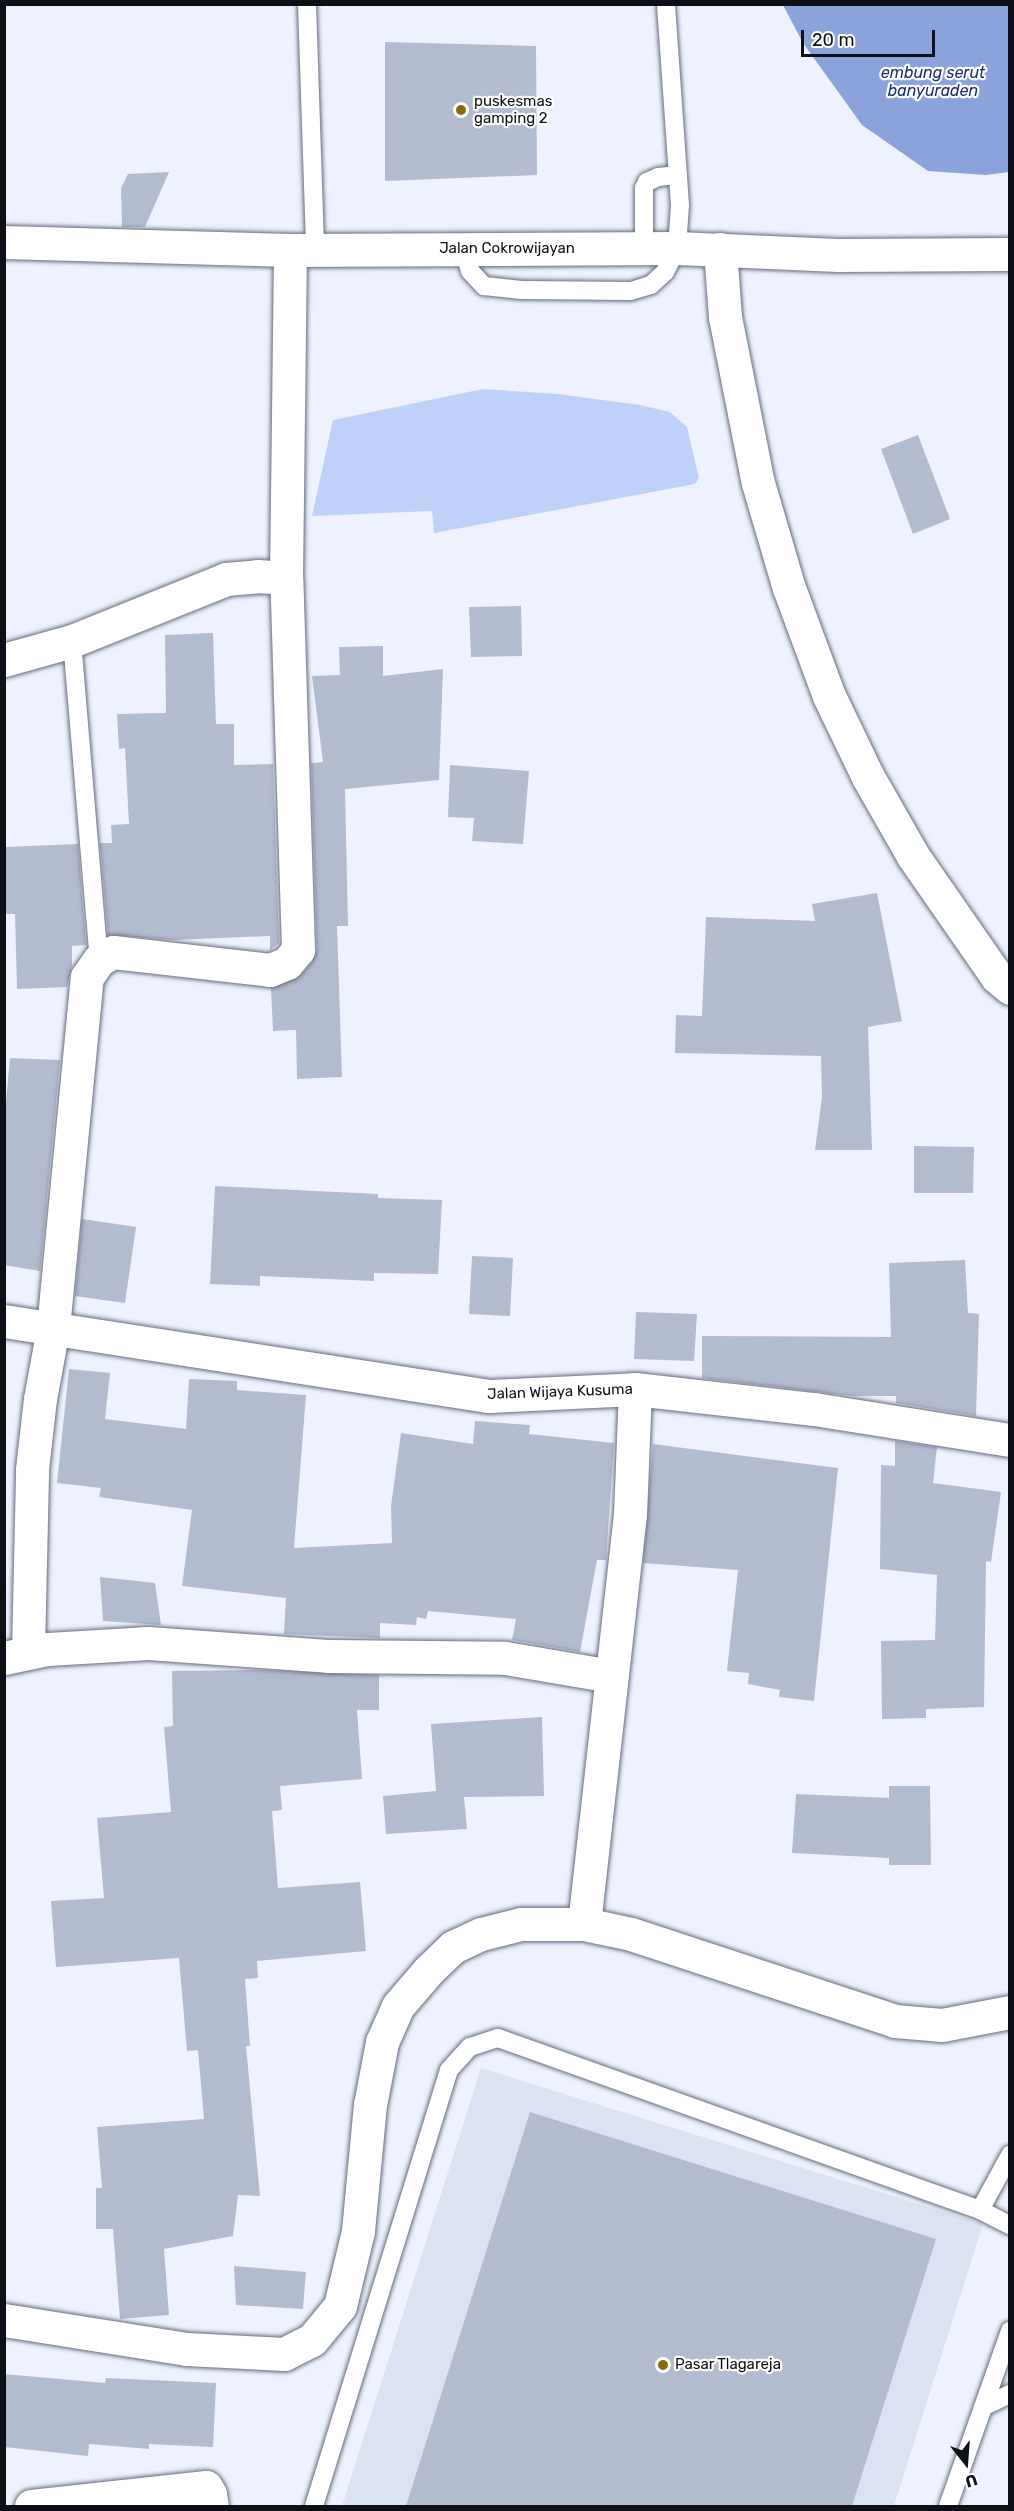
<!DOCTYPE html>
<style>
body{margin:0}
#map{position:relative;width:1014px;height:2511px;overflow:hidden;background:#edf2fe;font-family:Rubik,sans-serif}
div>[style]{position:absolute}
.built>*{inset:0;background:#dbe2f2}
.green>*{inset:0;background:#c0d1f9}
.water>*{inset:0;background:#8ba2db}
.building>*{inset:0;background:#b3bbce}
.roads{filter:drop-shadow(0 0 2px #646b7d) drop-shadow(0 0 2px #646b7d)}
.service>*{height:18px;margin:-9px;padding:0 9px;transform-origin:9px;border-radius:9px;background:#fff}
.minor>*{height:33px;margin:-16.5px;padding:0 16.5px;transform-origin:16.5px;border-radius:16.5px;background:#fff}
.tertiary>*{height:33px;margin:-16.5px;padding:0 16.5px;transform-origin:16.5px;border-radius:16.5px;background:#fff}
.dots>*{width:16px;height:16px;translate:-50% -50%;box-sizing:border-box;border:3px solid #fff;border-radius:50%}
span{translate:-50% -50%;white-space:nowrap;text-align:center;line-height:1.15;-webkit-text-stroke:4.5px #fff;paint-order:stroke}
.poi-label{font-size:15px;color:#0d1016}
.left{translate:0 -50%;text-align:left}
.street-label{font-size:15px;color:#0d1016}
.water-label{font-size:16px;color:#1a2e71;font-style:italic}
.frame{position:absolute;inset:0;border:6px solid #0d1016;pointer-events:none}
.north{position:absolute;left:936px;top:2433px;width:60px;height:60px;-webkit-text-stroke:4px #fff;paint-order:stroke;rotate:163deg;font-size:16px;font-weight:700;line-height:24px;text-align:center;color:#0d1016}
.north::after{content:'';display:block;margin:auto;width:21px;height:27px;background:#0d1016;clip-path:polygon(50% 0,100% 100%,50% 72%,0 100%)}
.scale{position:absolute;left:801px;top:30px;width:134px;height:27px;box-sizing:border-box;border:3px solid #0d1016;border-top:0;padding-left:8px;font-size:18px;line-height:21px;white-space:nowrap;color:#0d1016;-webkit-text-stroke:4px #fff;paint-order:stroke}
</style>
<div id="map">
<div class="built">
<i style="clip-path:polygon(481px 2068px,983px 2224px,894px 2506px,342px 2506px)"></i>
</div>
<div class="green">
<i style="clip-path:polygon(483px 389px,558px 394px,640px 405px,670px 412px,687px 427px,699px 478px,695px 484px,434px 533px,432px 511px,312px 516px,333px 420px)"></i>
</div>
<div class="water">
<i style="clip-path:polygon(783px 5px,1009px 5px,1009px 172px,986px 175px,928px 171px,862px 125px,803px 43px)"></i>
</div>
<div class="building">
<i style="clip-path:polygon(385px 42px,536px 46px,537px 175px,385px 181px)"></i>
<i style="clip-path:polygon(169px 172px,145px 227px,122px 227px,121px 188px,128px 174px)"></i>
<i style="clip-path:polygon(918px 435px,950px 519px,913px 534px,881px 449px)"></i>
<i style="clip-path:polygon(521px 606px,522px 656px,471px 657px,469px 607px)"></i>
<i style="clip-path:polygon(213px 633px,216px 724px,234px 724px,234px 765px,273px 764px,279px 943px,270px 950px,270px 936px,174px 940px,108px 935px,100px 843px,112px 843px,111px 825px,129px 824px,125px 748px,119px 749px,117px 714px,166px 713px,165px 635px)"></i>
<i style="clip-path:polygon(383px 646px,383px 676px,443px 669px,439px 780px,345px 789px,348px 926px,337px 926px,342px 1077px,297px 1079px,296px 1030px,273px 1031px,271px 988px,301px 975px,312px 962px,317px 949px,311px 763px,323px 762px,312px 676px,340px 675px,339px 647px)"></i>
<i style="clip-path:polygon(450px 765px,529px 771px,523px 844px,472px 841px,474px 818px,448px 817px)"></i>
<i style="clip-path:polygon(78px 844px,86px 945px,72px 946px,72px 965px,67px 987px,17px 989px,15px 914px,4px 914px,4px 847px)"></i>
<i style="clip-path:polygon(877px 893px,902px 1021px,868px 1027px,872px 1150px,815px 1150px,822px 1097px,821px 1056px,675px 1053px,676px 1015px,702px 1016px,706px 917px,815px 921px,812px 904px)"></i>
<i style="clip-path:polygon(10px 1058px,60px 1060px,40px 1271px,4px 1265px,4px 1124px)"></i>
<i style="clip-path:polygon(914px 1146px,974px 1147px,973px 1193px,914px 1193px)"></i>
<i style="clip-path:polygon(215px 1186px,378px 1194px,378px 1198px,442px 1200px,438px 1274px,374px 1273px,374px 1281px,260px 1276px,260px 1286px,210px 1284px)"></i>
<i style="clip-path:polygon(82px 1219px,136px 1227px,125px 1303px,75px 1296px)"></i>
<i style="clip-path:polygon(472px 1256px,513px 1258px,510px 1316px,469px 1314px)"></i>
<i style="clip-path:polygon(965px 1260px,968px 1313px,979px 1314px,976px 1416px,896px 1403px,896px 1396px,853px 1396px,702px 1378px,702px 1336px,891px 1337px,889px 1263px)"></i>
<i style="clip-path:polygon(636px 1312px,697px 1314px,694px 1361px,634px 1359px)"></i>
<i style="clip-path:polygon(69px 1369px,110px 1373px,105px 1419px,186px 1429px,189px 1379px,237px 1381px,237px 1390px,306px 1395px,294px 1548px,392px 1543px,391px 1506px,401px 1433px,473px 1444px,475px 1421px,530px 1425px,529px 1434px,614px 1443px,606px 1560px,597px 1560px,580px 1652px,512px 1640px,516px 1619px,428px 1611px,426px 1619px,417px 1617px,416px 1625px,380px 1623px,380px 1638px,284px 1634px,286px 1598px,182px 1586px,192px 1510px,99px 1497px,101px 1488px,57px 1483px)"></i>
<i style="clip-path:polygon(895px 1441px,937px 1447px,933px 1483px,1001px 1492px,991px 1562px,986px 1561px,984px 1707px,926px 1709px,926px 1718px,882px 1719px,881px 1641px,935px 1640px,937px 1575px,880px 1569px,881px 1465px,895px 1466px)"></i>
<i style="clip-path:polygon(653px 1444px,838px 1468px,814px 1701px,779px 1697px,780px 1690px,748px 1684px,749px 1673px,727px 1671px,738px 1570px,643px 1563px)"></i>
<i style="clip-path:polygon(100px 1577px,155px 1583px,161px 1625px,103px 1621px)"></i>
<i style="clip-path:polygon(262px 1670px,379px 1675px,379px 1710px,357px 1710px,362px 1779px,280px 1786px,282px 1810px,272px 1811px,278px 1888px,360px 1882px,366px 1951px,257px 1961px,258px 1978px,245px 1979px,250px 2046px,246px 2046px,260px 2196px,238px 2195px,233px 2236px,164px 2249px,169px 2315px,120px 2319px,113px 2229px,96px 2229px,96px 2188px,102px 2188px,97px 2127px,204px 2119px,198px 2050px,187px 2051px,179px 1958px,56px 1967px,51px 1901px,104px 1898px,97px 1818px,171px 1812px,164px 1727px,173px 1726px,172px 1671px)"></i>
<i style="clip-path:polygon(542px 1717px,544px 1796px,464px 1797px,467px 1829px,386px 1834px,383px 1796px,436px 1791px,431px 1724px)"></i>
<i style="clip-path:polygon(889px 1786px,930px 1786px,931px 1865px,889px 1865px,889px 1858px,792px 1853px,796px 1794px,889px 1798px)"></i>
<i style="clip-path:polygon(530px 2112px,936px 2239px,852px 2506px,406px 2506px)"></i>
<i style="clip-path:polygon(234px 2266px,306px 2272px,303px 2309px,236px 2305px)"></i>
<i style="clip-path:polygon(4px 2374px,105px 2383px,106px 2378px,216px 2383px,213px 2447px,149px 2444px,149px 2449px,89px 2444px,88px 2456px,4px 2447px)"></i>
</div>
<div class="roads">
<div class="service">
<i style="left:307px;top:4px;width:246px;rotate:88.1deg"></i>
<i style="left:644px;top:248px;width:60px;rotate:-90deg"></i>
<i style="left:644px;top:188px;width:7px;rotate:-63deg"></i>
<i style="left:647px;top:182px;width:12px;rotate:-24deg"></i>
<i style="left:658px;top:177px;width:20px;rotate:-6deg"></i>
<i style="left:463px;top:249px;width:23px;rotate:72deg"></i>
<i style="left:470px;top:271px;width:21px;rotate:47deg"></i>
<i style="left:484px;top:286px;width:38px;rotate:6deg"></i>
<i style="left:522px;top:290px;width:109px;rotate:0.5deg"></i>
<i style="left:631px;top:291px;width:21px;rotate:-17deg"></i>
<i style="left:651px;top:285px;width:19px;rotate:-43deg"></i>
<i style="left:665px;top:272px;width:27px;rotate:-63deg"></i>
<i style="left:677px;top:248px;width:43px;rotate:-86deg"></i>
<i style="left:680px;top:205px;width:201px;rotate:-94deg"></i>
<i style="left:72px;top:641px;width:320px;rotate:85.2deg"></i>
<i style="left:980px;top:2210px;width:63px;rotate:-61.4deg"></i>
<i style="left:983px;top:2407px;width:30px;rotate:-26deg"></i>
<i style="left:314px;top:2506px;width:456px;rotate:-72.8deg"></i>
<i style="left:449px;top:2070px;width:31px;rotate:-48deg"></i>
<i style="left:470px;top:2047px;width:29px;rotate:-18deg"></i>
<i style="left:498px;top:2038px;width:512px;rotate:19.64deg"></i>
<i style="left:980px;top:2210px;width:34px;rotate:27deg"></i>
<i style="left:948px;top:2506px;width:186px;rotate:-70.5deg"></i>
</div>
<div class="minor">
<i style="left:720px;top:249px;width:68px;rotate:85.8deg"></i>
<i style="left:725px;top:317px;width:169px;rotate:78.8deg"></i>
<i style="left:758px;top:483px;width:109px;rotate:73.6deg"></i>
<i style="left:789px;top:588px;width:115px;rotate:69.7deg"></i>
<i style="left:829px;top:696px;width:90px;rotate:64.3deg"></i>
<i style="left:868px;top:777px;width:91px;rotate:60.3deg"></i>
<i style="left:913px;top:856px;width:147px;rotate:55.2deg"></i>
<i style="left:997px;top:977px;width:17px;rotate:40deg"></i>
<i style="left:4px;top:660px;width:71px;rotate:-15.6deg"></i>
<i style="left:72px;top:641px;width:166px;rotate:-21.9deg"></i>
<i style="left:226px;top:579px;width:32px;rotate:-5deg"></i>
<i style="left:258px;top:576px;width:28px;rotate:4deg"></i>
<i style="left:4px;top:1321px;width:491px;rotate:8.8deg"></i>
<i style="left:489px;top:1396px;width:146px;rotate:-2.7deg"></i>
<i style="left:635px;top:1389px;width:180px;rotate:6.4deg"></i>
<i style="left:814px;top:1409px;width:198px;rotate:9deg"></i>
<i style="left:28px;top:1651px;width:182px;rotate:-88.7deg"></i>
<i style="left:32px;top:1469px;width:70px;rotate:-83.5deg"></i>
<i style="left:40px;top:1399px;width:72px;rotate:-79.6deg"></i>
<i style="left:53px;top:1328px;width:353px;rotate:-84.5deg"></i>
<i style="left:87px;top:977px;width:21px;rotate:-55deg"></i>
<i style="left:99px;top:960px;width:16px;rotate:-30deg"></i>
<i style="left:113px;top:952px;width:158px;rotate:6.5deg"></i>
<i style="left:270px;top:970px;width:18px;rotate:-22deg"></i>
<i style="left:287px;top:963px;width:17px;rotate:-50deg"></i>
<i style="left:298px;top:950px;width:372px;rotate:-91.8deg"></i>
<i style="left:286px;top:578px;width:328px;rotate:-89.3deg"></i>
<i style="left:4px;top:1658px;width:45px;rotate:-11.6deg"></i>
<i style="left:48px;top:1649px;width:100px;rotate:-3.4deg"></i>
<i style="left:148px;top:1643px;width:180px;rotate:4.1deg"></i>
<i style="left:328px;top:1656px;width:177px;rotate:0.6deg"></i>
<i style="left:505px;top:1658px;width:108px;rotate:9.6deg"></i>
<i style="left:584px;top:1924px;width:413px;rotate:-83.6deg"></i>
<i style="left:630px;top:1514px;width:125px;rotate:-87.7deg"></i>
<i style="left:4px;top:2320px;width:185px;rotate:9deg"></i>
<i style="left:187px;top:2349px;width:97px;rotate:3deg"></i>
<i style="left:284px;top:2354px;width:31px;rotate:-27deg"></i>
<i style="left:312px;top:2340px;width:44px;rotate:-50.5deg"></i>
<i style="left:340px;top:2306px;width:77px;rotate:-76.5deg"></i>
<i style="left:358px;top:2231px;width:127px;rotate:-84.6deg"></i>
<i style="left:370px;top:2105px;width:64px;rotate:-79.2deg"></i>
<i style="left:382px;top:2042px;width:39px;rotate:-66deg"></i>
<i style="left:398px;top:2006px;width:48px;rotate:-49.3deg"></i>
<i style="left:429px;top:1970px;width:33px;rotate:-44deg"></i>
<i style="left:453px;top:1947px;width:31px;rotate:-25deg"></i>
<i style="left:481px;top:1934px;width:41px;rotate:-14deg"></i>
<i style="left:521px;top:1924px;width:63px"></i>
<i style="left:584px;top:1924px;width:48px;rotate:12deg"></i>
<i style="left:631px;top:1934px;width:278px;rotate:18.2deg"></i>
<i style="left:895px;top:2021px;width:47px;rotate:4.9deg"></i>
<i style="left:942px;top:2025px;width:69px;rotate:-10.8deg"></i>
<i style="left:31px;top:2506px;width:176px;rotate:-6.2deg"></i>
<i style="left:206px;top:2487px;width:8px;rotate:60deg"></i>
<i style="left:210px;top:2494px;width:12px;rotate:81deg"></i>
</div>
<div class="tertiary">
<i style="left:4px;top:242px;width:286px;rotate:1.6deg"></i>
<i style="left:290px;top:250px;width:387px;rotate:-0.3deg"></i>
<i style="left:677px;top:248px;width:161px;rotate:2.5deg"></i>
<i style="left:838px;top:255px;width:172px;rotate:-0.3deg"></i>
</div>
</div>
<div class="dots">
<i style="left:461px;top:110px;background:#8a6a09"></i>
<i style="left:663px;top:2365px;background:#8a6a09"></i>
</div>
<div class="poi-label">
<span class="left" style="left:474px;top:110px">puskesmas<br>gamping 2</span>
<span class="left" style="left:675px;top:2365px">Pasar Tlagareja</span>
</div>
<div class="street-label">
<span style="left:507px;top:249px">Jalan Cokrowijayan</span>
<span style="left:560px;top:1392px;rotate:-2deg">Jalan Wijaya Kusuma</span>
</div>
<div class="water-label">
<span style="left:933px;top:82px">embung serut<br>banyuraden</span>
</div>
<div class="frame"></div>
<div class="north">U</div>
<div class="scale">20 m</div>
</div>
